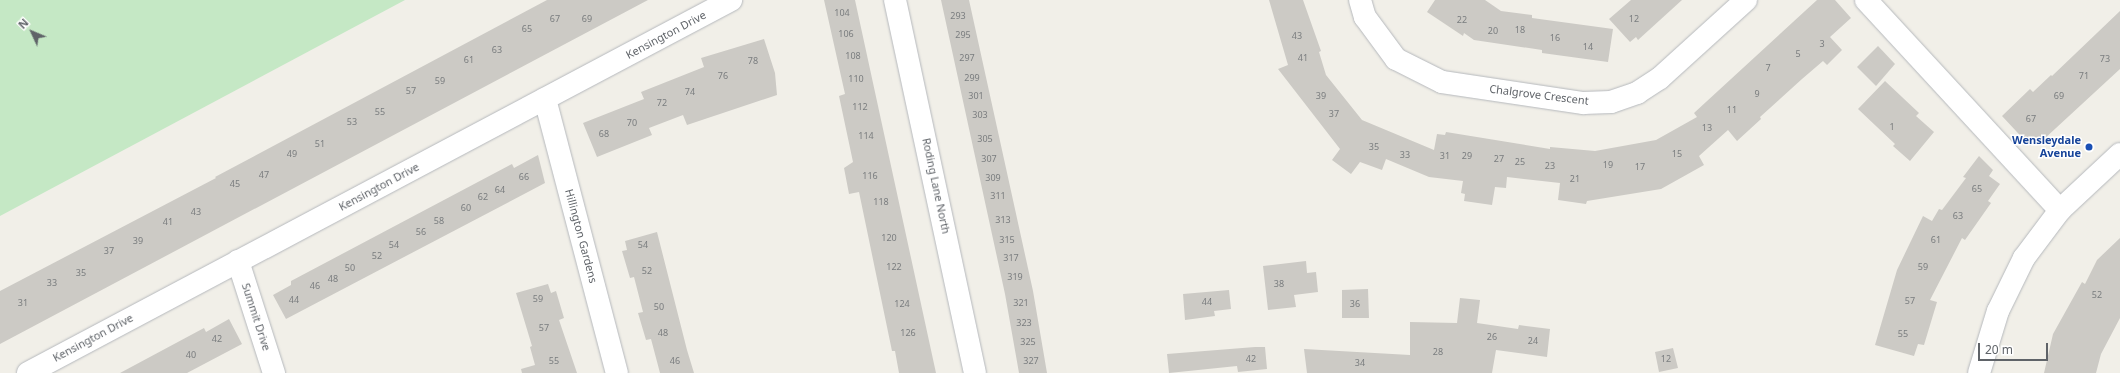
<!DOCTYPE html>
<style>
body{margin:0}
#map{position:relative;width:2120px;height:373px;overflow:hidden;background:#f1efe8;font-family:"Noto Sans",sans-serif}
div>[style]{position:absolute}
.green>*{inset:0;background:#c5e8c5}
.building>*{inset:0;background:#cccac5}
.roads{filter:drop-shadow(0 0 1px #b5b8bc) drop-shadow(0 0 1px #b5b8bc)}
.minor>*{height:22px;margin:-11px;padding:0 11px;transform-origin:11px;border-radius:11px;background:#fff}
.tertiary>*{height:22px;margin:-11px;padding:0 11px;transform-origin:11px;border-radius:11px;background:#fff}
.dots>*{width:11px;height:11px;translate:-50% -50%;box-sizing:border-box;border:2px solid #fff;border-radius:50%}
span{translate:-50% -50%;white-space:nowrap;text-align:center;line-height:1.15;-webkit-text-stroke:3px #fff;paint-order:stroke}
.number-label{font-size:9px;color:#7a7d7f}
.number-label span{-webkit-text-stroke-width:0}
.street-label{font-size:11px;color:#5f6368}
.transit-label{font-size:11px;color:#164399;font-weight:700}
.right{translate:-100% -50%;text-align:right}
.north{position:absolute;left:12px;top:12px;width:40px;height:40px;-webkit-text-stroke:3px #fff;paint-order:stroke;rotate:314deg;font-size:11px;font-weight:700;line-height:16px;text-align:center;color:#5f6368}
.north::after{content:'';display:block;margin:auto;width:14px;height:18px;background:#5f6368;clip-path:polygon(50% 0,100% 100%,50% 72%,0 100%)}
.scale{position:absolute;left:1978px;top:343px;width:70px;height:18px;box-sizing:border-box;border:2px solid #5f6368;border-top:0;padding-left:5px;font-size:12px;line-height:14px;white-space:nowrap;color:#5f6368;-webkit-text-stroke:3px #fff;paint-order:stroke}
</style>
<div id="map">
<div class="green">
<i style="clip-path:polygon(0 0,405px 0,0 216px)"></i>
</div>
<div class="building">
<i style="clip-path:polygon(547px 0,648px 0,0 344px,0 291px,216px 178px,215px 177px)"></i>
<i style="clip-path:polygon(824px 0,855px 0,936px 373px,899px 373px,895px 351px,892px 351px,859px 192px,849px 194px,844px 168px,853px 162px,839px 96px,845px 94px)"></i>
<i style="clip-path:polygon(941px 0,969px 0,1033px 291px,1047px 373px,1019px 373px,1005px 294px)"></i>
<i style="clip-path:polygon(1269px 0,1303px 0,1321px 51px,1319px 52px,1326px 75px,1362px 120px,1434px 150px,1437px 134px,1445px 135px,1446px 132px,1550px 149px,1550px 147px,1595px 151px,1656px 140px,1697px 117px,1694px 113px,1817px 0,1835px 0,1851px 18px,1830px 37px,1842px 50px,1827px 65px,1823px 61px,1802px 79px,1760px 117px,1761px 119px,1737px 141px,1728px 130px,1699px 156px,1704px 165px,1661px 189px,1587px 201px,1586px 204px,1558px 200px,1560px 183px,1507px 177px,1506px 188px,1495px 187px,1492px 205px,1464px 201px,1465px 194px,1461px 193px,1463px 181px,1429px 177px,1386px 159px,1382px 170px,1360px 162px,1351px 174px,1332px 160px,1340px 149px,1278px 69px,1288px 65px)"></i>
<i style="clip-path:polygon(1435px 0,1485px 0,1501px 11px,1532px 15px,1532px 18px,1613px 29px,1608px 62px,1542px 53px,1542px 50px,1474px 40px,1464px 33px,1463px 36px,1427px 12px)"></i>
<i style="clip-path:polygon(1631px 0,1682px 0,1638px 40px,1636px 37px,1630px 42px,1609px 19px)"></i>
<i style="clip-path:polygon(2120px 11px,2120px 69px,2043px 140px,2040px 137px,2030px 146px,2002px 116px,2030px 89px,2033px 92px,2051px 75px,2052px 76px)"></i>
<i style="clip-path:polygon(764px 39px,775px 73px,777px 95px,687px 125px,683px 115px,649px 128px,652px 135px,597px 157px,583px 123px,644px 99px,641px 92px,704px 67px,701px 58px)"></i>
<i style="clip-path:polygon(1878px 46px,1895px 64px,1876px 86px,1857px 67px)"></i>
<i style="clip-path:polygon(1885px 81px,1919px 113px,1916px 116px,1934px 132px,1910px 161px,1893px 146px,1895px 144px,1858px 109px)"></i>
<i style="clip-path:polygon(538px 155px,545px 183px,286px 319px,273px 295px,291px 285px,291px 281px,512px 164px,514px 168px)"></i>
<i style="clip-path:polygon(1979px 156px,1993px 170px,1989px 176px,2000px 184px,1988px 201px,1991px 203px,1965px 240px,1962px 238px,1930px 300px,1937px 302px,1924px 345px,1918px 344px,1914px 356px,1875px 345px,1897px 270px,1923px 216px,1932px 221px,1939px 209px,1942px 210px,1966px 178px,1963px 177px)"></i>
<i style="clip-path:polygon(657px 232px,687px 350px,694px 373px,660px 373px,651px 339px,646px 340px,638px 313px,643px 312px,634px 277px,630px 278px,622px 251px,627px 250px,625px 241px)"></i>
<i style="clip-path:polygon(2120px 238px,2120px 318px,2101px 354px,2096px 373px,2044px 373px,2053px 334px,2082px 282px,2085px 284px,2097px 260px)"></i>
<i style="clip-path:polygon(1306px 261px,1307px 273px,1316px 272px,1318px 292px,1294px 295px,1296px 307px,1268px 310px,1263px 266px)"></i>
<i style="clip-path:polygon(548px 284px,551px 293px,556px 291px,564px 318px,559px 320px,577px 373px,522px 373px,521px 369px,535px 365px,530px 347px,532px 346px,516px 293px)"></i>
<i style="clip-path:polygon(1368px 289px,1369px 318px,1342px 318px,1342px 290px)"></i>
<i style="clip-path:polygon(1229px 290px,1231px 309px,1214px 311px,1215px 316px,1185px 320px,1183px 294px)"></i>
<i style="clip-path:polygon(1460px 298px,1480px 300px,1477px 323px,1518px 329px,1519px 325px,1550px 329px,1547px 357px,1496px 350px,1492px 373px,1307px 373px,1304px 349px,1410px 355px,1410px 322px,1457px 323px)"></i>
<i style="clip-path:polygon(229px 319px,242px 344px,187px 373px,120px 373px,204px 328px,206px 332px)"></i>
<i style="clip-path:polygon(1255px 347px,1265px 347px,1267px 369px,1238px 372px,1237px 366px,1169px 373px,1167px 354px)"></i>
<i style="clip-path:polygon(1673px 348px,1678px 368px,1659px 372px,1655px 352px)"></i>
</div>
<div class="roads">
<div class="minor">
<i style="left:1360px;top:0;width:18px;rotate:74deg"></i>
<i style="left:1365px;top:17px;width:52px;rotate:53.6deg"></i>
<i style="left:1396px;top:59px;width:51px;rotate:26.6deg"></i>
<i style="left:1442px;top:82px;width:143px;rotate:8.5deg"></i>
<i style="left:1583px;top:103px;width:28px;rotate:-2deg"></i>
<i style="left:1611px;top:102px;width:28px;rotate:-19deg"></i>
<i style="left:1637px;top:93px;width:27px;rotate:-33deg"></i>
<i style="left:1660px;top:78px;width:116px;rotate:-42.2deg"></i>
<i style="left:1866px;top:0;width:286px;rotate:47.3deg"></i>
<i style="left:545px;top:99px;width:283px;rotate:75.3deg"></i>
<i style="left:238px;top:261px;width:118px;rotate:72.2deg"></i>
<i style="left:28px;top:373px;width:796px;rotate:-27.95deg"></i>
</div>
<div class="tertiary">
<i style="left:895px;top:0;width:381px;rotate:77.9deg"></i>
<i style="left:1979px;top:373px;width:65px;rotate:-73deg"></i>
<i style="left:1998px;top:311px;width:59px;rotate:-63.9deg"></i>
<i style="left:2024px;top:258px;width:60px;rotate:-53.1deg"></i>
<i style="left:2060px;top:210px;width:82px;rotate:-43deg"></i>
</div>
</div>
<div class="dots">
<i style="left:2089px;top:147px;background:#1a4fb4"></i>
</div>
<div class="number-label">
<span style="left:842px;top:13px">104</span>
<span style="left:958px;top:16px">293</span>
<span style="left:555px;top:19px">67</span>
<span style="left:587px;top:19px">69</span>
<span style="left:1634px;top:19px">12</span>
<span style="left:1462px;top:20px">22</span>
<span style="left:527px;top:29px">65</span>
<span style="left:1520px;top:30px">18</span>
<span style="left:1493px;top:31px">20</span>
<span style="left:846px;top:34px">106</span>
<span style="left:963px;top:35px">295</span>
<span style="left:1297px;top:36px">43</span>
<span style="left:1555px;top:38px">16</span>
<span style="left:1822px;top:44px">3</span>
<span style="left:1588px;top:47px">14</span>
<span style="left:497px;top:50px">63</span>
<span style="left:1798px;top:54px">5</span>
<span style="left:853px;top:56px">108</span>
<span style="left:967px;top:58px">297</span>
<span style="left:1303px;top:58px">41</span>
<span style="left:2105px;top:59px">73</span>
<span style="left:469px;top:60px">61</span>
<span style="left:753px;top:61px">78</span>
<span style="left:1768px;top:68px">7</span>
<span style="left:723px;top:76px">76</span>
<span style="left:2084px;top:76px">71</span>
<span style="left:972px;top:78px">299</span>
<span style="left:856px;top:79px">110</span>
<span style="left:440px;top:81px">59</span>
<span style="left:411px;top:91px">57</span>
<span style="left:690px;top:92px">74</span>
<span style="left:1757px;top:94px">9</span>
<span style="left:976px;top:96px">301</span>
<span style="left:1321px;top:96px">39</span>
<span style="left:2059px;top:96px">69</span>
<span style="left:662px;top:103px">72</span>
<span style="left:860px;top:107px">112</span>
<span style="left:1732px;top:110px">11</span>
<span style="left:380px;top:112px">55</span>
<span style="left:1334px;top:114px">37</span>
<span style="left:980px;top:115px">303</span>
<span style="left:2031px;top:119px">67</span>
<span style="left:352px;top:122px">53</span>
<span style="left:632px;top:123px">70</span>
<span style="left:1892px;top:127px">1</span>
<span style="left:1707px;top:128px">13</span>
<span style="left:604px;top:134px">68</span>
<span style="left:866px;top:136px">114</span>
<span style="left:985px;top:139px">305</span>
<span style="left:320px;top:144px">51</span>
<span style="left:1374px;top:147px">35</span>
<span style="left:292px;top:154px">49</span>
<span style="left:1677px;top:154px">15</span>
<span style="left:1405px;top:155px">33</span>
<span style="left:1445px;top:156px">31</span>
<span style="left:1467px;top:156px">29</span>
<span style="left:989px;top:159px">307</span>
<span style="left:1499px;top:159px">27</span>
<span style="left:1520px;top:162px">25</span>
<span style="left:1608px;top:165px">19</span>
<span style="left:1550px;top:166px">23</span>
<span style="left:1640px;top:167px">17</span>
<span style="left:264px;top:175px">47</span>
<span style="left:870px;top:176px">116</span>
<span style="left:524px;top:177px">66</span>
<span style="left:993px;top:178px">309</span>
<span style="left:1575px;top:179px">21</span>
<span style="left:235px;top:184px">45</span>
<span style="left:1977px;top:189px">65</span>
<span style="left:500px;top:190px">64</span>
<span style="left:998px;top:196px">311</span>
<span style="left:483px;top:197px">62</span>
<span style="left:881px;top:202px">118</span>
<span style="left:466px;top:208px">60</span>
<span style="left:196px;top:212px">43</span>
<span style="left:1958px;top:216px">63</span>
<span style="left:1003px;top:220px">313</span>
<span style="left:439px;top:221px">58</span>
<span style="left:168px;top:222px">41</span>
<span style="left:421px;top:232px">56</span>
<span style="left:889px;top:238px">120</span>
<span style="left:1007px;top:240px">315</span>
<span style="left:1936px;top:240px">61</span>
<span style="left:138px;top:241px">39</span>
<span style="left:394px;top:245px">54</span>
<span style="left:643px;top:245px">54</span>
<span style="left:109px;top:251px">37</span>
<span style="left:377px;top:256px">52</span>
<span style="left:1011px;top:258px">317</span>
<span style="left:894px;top:267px">122</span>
<span style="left:1923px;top:267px">59</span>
<span style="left:350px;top:268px">50</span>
<span style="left:647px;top:271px">52</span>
<span style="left:81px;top:273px">35</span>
<span style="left:1015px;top:277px">319</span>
<span style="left:333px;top:279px">48</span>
<span style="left:52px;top:283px">33</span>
<span style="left:1279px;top:284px">38</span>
<span style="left:315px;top:286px">46</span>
<span style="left:2097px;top:295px">52</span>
<span style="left:538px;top:299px">59</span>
<span style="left:294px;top:300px">44</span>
<span style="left:1910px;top:301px">57</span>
<span style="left:1207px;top:302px">44</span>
<span style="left:23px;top:303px">31</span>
<span style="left:1021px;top:303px">321</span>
<span style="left:902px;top:304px">124</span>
<span style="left:1355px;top:304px">36</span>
<span style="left:659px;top:307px">50</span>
<span style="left:1024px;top:323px">323</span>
<span style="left:544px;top:328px">57</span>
<span style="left:663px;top:333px">48</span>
<span style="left:908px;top:333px">126</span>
<span style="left:1903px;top:334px">55</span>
<span style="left:1492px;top:337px">26</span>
<span style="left:217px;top:339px">42</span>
<span style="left:1533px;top:341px">24</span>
<span style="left:1028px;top:342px">325</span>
<span style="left:1438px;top:352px">28</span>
<span style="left:191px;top:355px">40</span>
<span style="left:1251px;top:359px">42</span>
<span style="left:1666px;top:359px">12</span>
<span style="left:554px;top:361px">55</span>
<span style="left:675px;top:361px">46</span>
<span style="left:1031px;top:361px">327</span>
<span style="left:1360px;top:363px">34</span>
</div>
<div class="street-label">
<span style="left:666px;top:35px;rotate:-28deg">Kensington Drive</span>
<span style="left:1539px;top:95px;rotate:7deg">Chalgrove Crescent</span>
<span style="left:936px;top:186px;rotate:78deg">Roding Lane North</span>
<span style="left:379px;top:187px;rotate:-28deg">Kensington Drive</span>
<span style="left:581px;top:236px;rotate:75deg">Hillington Gardens</span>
<span style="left:256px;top:317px;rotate:72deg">Summit Drive</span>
<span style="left:93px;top:338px;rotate:-28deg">Kensington Drive</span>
</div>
<div class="transit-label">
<span class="right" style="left:2081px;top:147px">Wensleydale<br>Avenue</span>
</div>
<div class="north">N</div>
<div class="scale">20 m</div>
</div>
